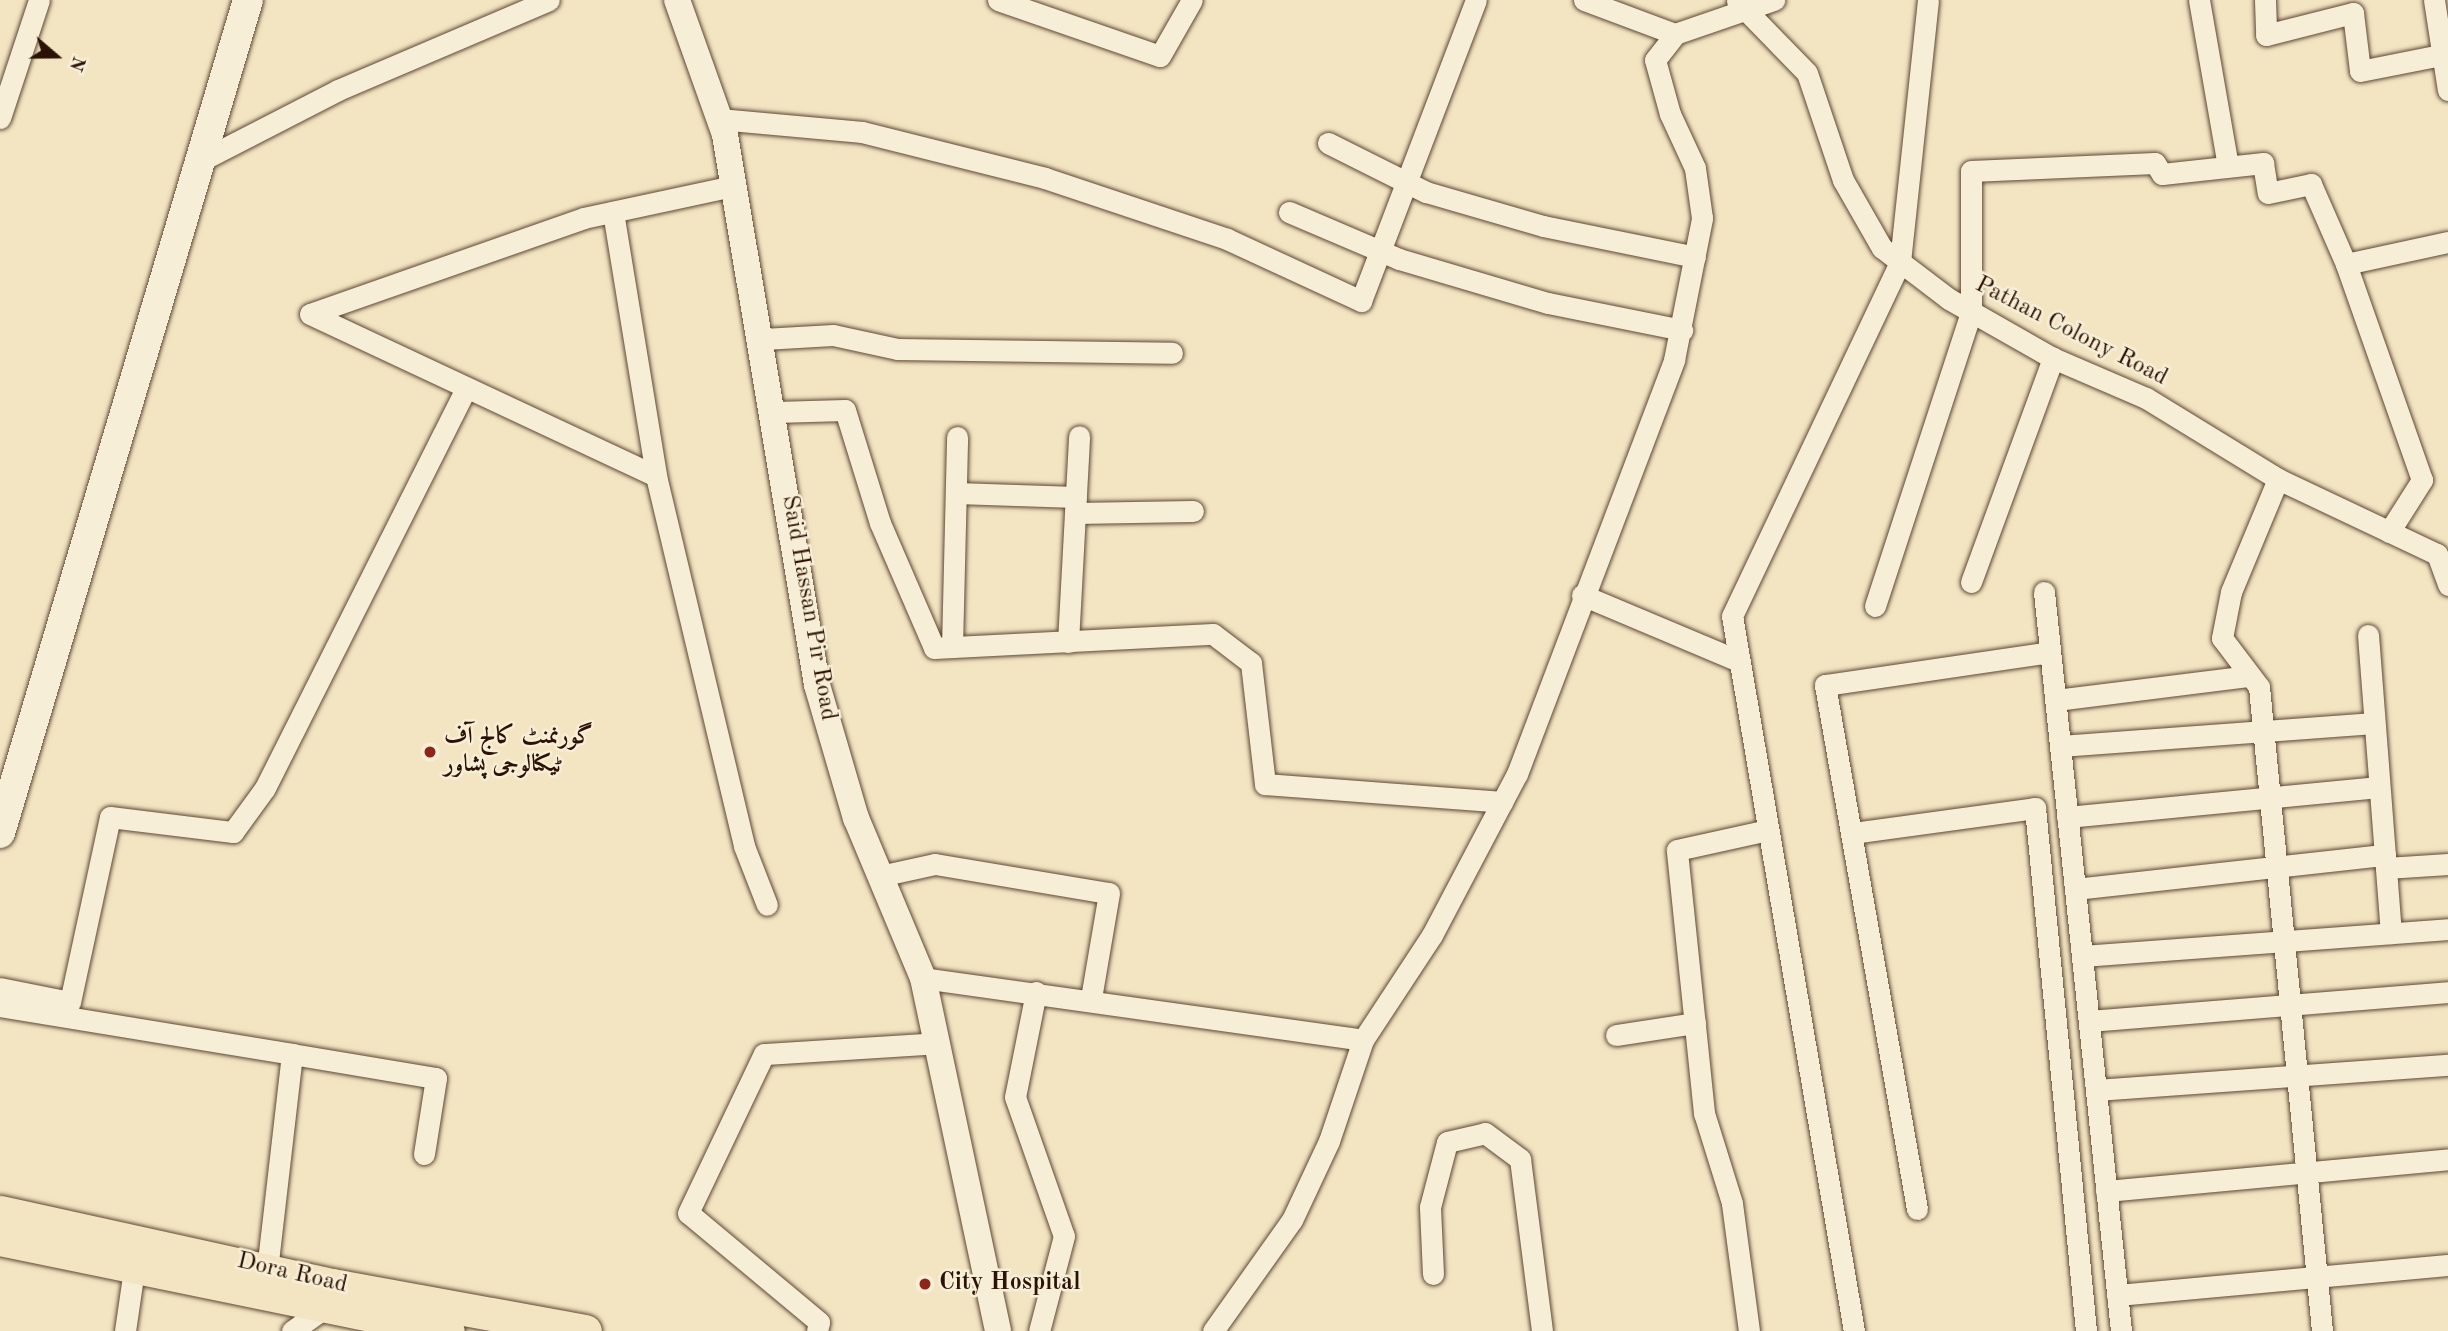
<!DOCTYPE html>
<meta charset="utf-8">
<style>
body{margin:0}
#map{position:relative;width:2448px;height:1331px;overflow:hidden;background:#f3e5c2;font-family:"Old Standard TT",Amiri,serif}
div>[style]{position:absolute}
.roads{filter:drop-shadow(0 0 2px #5e4734) drop-shadow(0 0 2px #5e4734)}
.minor>*{height:21px;margin:-10.5px;padding:0 10.5px;transform-origin:10.5px;border-radius:10.5px;background:#f7eed7}
.tertiary>*{height:26px;margin:-13px;padding:0 13px;transform-origin:13px;border-radius:13px;background:#f7eed7}
.secondary>*{height:30px;margin:-15px;padding:0 15px;transform-origin:15px;border-radius:15px;background:#f7eed7}
.primary>*{height:33px;margin:-16.5px;padding:0 16.5px;transform-origin:16.5px;border-radius:16.5px;background:#f3e5c2}
.dots>*{width:19px;height:19px;translate:-50% -50%;box-sizing:border-box;border:4px solid #f7eed7;border-radius:50%}
span{translate:-50% -50%;white-space:nowrap;text-align:center;line-height:1.15;-webkit-text-stroke:5px #f7eed7;paint-order:stroke}
.street-label{font-size:24px;color:#2c1204}
.poi-label{font-size:24px;color:#2c1204;font-weight:700}
.left{translate:0 -50%;text-align:left}
.north{position:absolute;left:21px;top:21px;width:70px;height:70px;-webkit-text-stroke:5px #f7eed7;paint-order:stroke;rotate:110deg;font-size:19px;font-weight:700;line-height:28px;text-align:center;color:#2c1204}
.north::after{content:'';display:block;margin:auto;width:24px;height:32px;background:#2c1204;clip-path:polygon(50% 0,100% 100%,50% 72%,0 100%)}
</style>
<div id="map">
<div class="roads">
<div class="minor">
<i style="left:998px;top:0;width:171px;rotate:19.1deg"></i>
<i style="left:1160px;top:56px;width:64px;rotate:-60.3deg"></i>
<i style="left:1584px;top:0;width:97px;rotate:20.5deg"></i>
<i style="left:2199px;top:0;width:169px;rotate:80.1deg"></i>
<i style="left:2265px;top:0;width:35px;rotate:88deg"></i>
<i style="left:2266px;top:35px;width:90px;rotate:-14.2deg"></i>
<i style="left:2353px;top:13px;width:58px;rotate:83.1deg"></i>
<i style="left:2360px;top:71px;width:83px;rotate:-11.2deg"></i>
<i style="left:2434px;top:0;width:91px;rotate:81.2deg"></i>
<i style="left:1737px;top:1px;width:100px;rotate:45.8deg"></i>
<i style="left:1807px;top:73px;width:113px;rotate:71.4deg"></i>
<i style="left:1843px;top:180px;width:78px;rotate:60.2deg"></i>
<i style="left:1882px;top:248px;width:84px;rotate:37.3deg"></i>
<i style="left:1949px;top:299px;width:120px;rotate:29.6deg"></i>
<i style="left:2053px;top:358px;width:101px;rotate:23.3deg"></i>
<i style="left:2146px;top:398px;width:155px;rotate:31.5deg"></i>
<i style="left:2278px;top:479px;width:176px;rotate:25.3deg"></i>
<i style="left:2437px;top:554px;width:33px;rotate:70deg"></i>
<i style="left:0;top:118px;width:124px;rotate:-71.7deg"></i>
<i style="left:719px;top:119px;width:144px;rotate:5.2deg"></i>
<i style="left:862px;top:132px;width:189px;rotate:14.1deg"></i>
<i style="left:1045px;top:178px;width:192px;rotate:18.5deg"></i>
<i style="left:1227px;top:239px;width:148px;rotate:24.8deg"></i>
<i style="left:1361px;top:301px;width:322px;rotate:-69.1deg"></i>
<i style="left:1328px;top:143px;width:110px;rotate:26.6deg"></i>
<i style="left:1426px;top:192px;width:122px;rotate:16.2deg"></i>
<i style="left:1543px;top:226px;width:155px;rotate:11.5deg"></i>
<i style="left:200px;top:161px;width:155px;rotate:-27.2deg"></i>
<i style="left:338px;top:90px;width:229px;rotate:-23.1deg"></i>
<i style="left:733px;top:186px;width:152px;rotate:167.9deg"></i>
<i style="left:584px;top:218px;width:290px;rotate:160.7deg"></i>
<i style="left:310px;top:314px;width:382px;rotate:25.1deg"></i>
<i style="left:656px;top:476px;width:380px;rotate:76.6deg"></i>
<i style="left:744px;top:846px;width:63px;rotate:68.7deg"></i>
<i style="left:613px;top:212px;width:267px;rotate:80.7deg"></i>
<i style="left:1289px;top:212px;width:120px;rotate:23.1deg"></i>
<i style="left:1399px;top:259px;width:155px;rotate:16.5deg"></i>
<i style="left:1548px;top:303px;width:137px;rotate:11.4deg"></i>
<i style="left:763px;top:339px;width:70px;rotate:-3.3deg"></i>
<i style="left:833px;top:335px;width:66px;rotate:12.3deg"></i>
<i style="left:897px;top:349px;width:275px;rotate:0.8deg"></i>
<i style="left:775px;top:412px;width:70px;rotate:-1.6deg"></i>
<i style="left:845px;top:410px;width:118px;rotate:72.8deg"></i>
<i style="left:880px;top:523px;width:136px;rotate:66.6deg"></i>
<i style="left:934px;top:648px;width:279px;rotate:-2.9deg"></i>
<i style="left:1213px;top:634px;width:48px;rotate:37.3deg"></i>
<i style="left:1251px;top:663px;width:122px;rotate:83.4deg"></i>
<i style="left:1265px;top:784px;width:238px;rotate:4.3deg"></i>
<i style="left:2278px;top:479px;width:122px;rotate:112.6deg"></i>
<i style="left:2231px;top:592px;width:47px;rotate:101.1deg"></i>
<i style="left:2222px;top:638px;width:61px;rotate:52.9deg"></i>
<i style="left:2259px;top:687px;width:647px;rotate:84.41deg"></i>
<i style="left:956px;top:493px;width:120px;rotate:1.9deg"></i>
<i style="left:1075px;top:513px;width:118px;rotate:-1deg"></i>
<i style="left:2389px;top:532px;width:62px;rotate:-57.6deg"></i>
<i style="left:2422px;top:480px;width:229px;rotate:-109.4deg"></i>
<i style="left:2346px;top:264px;width:104px;rotate:-12.2deg"></i>
<i style="left:1971px;top:582px;width:239px;rotate:-69.9deg"></i>
<i style="left:2044px;top:592px;width:743px;rotate:84.05deg"></i>
<i style="left:1582px;top:595px;width:170px;rotate:22.8deg"></i>
<i style="left:1875px;top:606px;width:309px;rotate:-71.9deg"></i>
<i style="left:1971px;top:312px;width:141px;rotate:-90deg"></i>
<i style="left:1971px;top:171px;width:184px;rotate:-2.5deg"></i>
<i style="left:2155px;top:163px;width:13px;rotate:58deg"></i>
<i style="left:2162px;top:174px;width:102px;rotate:-6.2deg"></i>
<i style="left:2263px;top:163px;width:30px;rotate:81deg"></i>
<i style="left:2268px;top:193px;width:44px;rotate:-11.8deg"></i>
<i style="left:2311px;top:184px;width:87px;rotate:66.4deg"></i>
<i style="left:2368px;top:635px;width:299px;rotate:85.6deg"></i>
<i style="left:1068px;top:642px;width:206px;rotate:-86.9deg"></i>
<i style="left:952px;top:647px;width:210px;rotate:-88.6deg"></i>
<i style="left:2056px;top:700px;width:193px;rotate:-7.1deg"></i>
<i style="left:2060px;top:746px;width:315px;rotate:-4.2deg"></i>
<i style="left:2067px;top:817px;width:313px;rotate:-5.5deg"></i>
<i style="left:1853px;top:833px;width:184px;rotate:-7.8deg"></i>
<i style="left:2035px;top:808px;width:525px;rotate:84.43deg"></i>
<i style="left:2386px;top:868px;width:62px;rotate:-3.7deg"></i>
<i style="left:880px;top:876px;width:56px;rotate:-12.3deg"></i>
<i style="left:935px;top:864px;width:176px;rotate:9.5deg"></i>
<i style="left:1109px;top:893px;width:107px;rotate:99.7deg"></i>
<i style="left:2075px;top:889px;width:312px;rotate:-6.3deg"></i>
<i style="left:2082px;top:956px;width:367px;rotate:-4.2deg"></i>
<i style="left:923px;top:978px;width:444px;rotate:8deg"></i>
<i style="left:0;top:988px;width:71px;rotate:11.3deg"></i>
<i style="left:70px;top:1002px;width:189px;rotate:-77.8deg"></i>
<i style="left:110px;top:817px;width:124px;rotate:7deg"></i>
<i style="left:233px;top:832px;width:54px;rotate:-54deg"></i>
<i style="left:265px;top:788px;width:448px;rotate:-63.3deg"></i>
<i style="left:1036px;top:992px;width:107px;rotate:101.3deg"></i>
<i style="left:1015px;top:1097px;width:147px;rotate:70.6deg"></i>
<i style="left:1064px;top:1236px;width:98px;rotate:104.7deg"></i>
<i style="left:0;top:1006px;width:296px;rotate:9.3deg"></i>
<i style="left:292px;top:1054px;width:216px;rotate:96.6deg"></i>
<i style="left:2089px;top:1021px;width:360px;rotate:-4.6deg"></i>
<i style="left:1616px;top:1035px;width:80px;rotate:-8.6deg"></i>
<i style="left:292px;top:1054px;width:146px;rotate:9.5deg"></i>
<i style="left:436px;top:1078px;width:77px;rotate:99deg"></i>
<i style="left:2096px;top:1090px;width:353px;rotate:-4.1deg"></i>
<i style="left:2106px;top:1191px;width:343px;rotate:-5.3deg"></i>
<i style="left:1917px;top:1209px;width:532px;rotate:-99.96deg"></i>
<i style="left:1825px;top:685px;width:227px;rotate:-8.3deg"></i>
<i style="left:1433px;top:1274px;width:67px;rotate:-92.6deg"></i>
<i style="left:1430px;top:1207px;width:67px;rotate:-75.3deg"></i>
<i style="left:1447px;top:1142px;width:39px;rotate:-13deg"></i>
<i style="left:1485px;top:1133px;width:44px;rotate:36.6deg"></i>
<i style="left:1520px;top:1159px;width:173px;rotate:82.7deg"></i>
<i style="left:2117px;top:1295px;width:332px;rotate:-5.2deg"></i>
<i style="left:125px;top:1331px;width:63px;rotate:-81.7deg"></i>
<i style="left:292px;top:1331px;width:42px;rotate:-35.2deg"></i>
<i style="left:817px;top:1331px;width:9px;rotate:-77deg"></i>
<i style="left:819px;top:1322px;width:170px;rotate:-140.2deg"></i>
<i style="left:688px;top:1213px;width:176px;rotate:-64.5deg"></i>
<i style="left:764px;top:1054px;width:174px;rotate:-3.6deg"></i>
<i style="left:1213px;top:1331px;width:136px;rotate:-54.6deg"></i>
<i style="left:1292px;top:1220px;width:87px;rotate:-64.9deg"></i>
<i style="left:1329px;top:1141px;width:107px;rotate:-71.4deg"></i>
<i style="left:1363px;top:1040px;width:126px;rotate:-56.7deg"></i>
<i style="left:1432px;top:935px;width:182px;rotate:-62.2deg"></i>
<i style="left:1517px;top:774px;width:443px;rotate:-69.2deg"></i>
<i style="left:1674px;top:360px;width:145px;rotate:-78.8deg"></i>
<i style="left:1702px;top:218px;width:50px;rotate:-98deg"></i>
<i style="left:1695px;top:168px;width:60px;rotate:-114.8deg"></i>
<i style="left:1670px;top:114px;width:56px;rotate:-105.5deg"></i>
<i style="left:1655px;top:60px;width:33px;rotate:-52deg"></i>
<i style="left:1675px;top:34px;width:105px;rotate:-19deg"></i>
<i style="left:1749px;top:1331px;width:129px;rotate:-97.6deg"></i>
<i style="left:1732px;top:1203px;width:94px;rotate:-107.3deg"></i>
<i style="left:1704px;top:1113px;width:264px;rotate:-95.9deg"></i>
<i style="left:1677px;top:850px;width:93px;rotate:-12.4deg"></i>
<i style="left:1854px;top:1331px;width:725px;rotate:-99.68deg"></i>
<i style="left:1732px;top:616px;width:392px;rotate:-64.6deg"></i>
<i style="left:1900px;top:262px;width:263px;rotate:-83.9deg"></i>
</div>
<div class="tertiary">
<i style="left:677px;top:0;width:143px;rotate:70.4deg"></i>
<i style="left:725px;top:135px;width:558px;rotate:80.5deg"></i>
<i style="left:817px;top:685px;width:139px;rotate:73.7deg"></i>
<i style="left:856px;top:818px;width:173px;rotate:67.3deg"></i>
<i style="left:923px;top:978px;width:361px;rotate:78deg"></i>
</div>
<div class="secondary">
<i style="left:0;top:833px;width:869px;rotate:-73.42deg"></i>
</div>
<div class="primary">
<i style="left:0;top:1212px;width:340px;rotate:12.4deg"></i>
<i style="left:332px;top:1285px;width:257px;rotate:10.3deg"></i>
<i style="left:0;top:1239px;width:457px;rotate:11.6deg"></i>
</div>
</div>
<div class="dots">
<i style="left:430px;top:752px;background:#8f2418"></i>
<i style="left:925px;top:1284px;background:#8f2418"></i>
</div>
<div class="street-label">
<span style="left:2071px;top:332px;rotate:27deg">Pathan Colony Road</span>
<span style="left:808px;top:608px;rotate:80deg">Said Hassan Pir Road</span>
<span style="left:292px;top:1274px;rotate:13deg">Dora Road</span>
</div>
<div class="poi-label">
<span class="left" style="left:444px;top:752px">گورنمنٹ کالج آف<br>ٹیکنالوجی پشاور</span>
<span class="left" style="left:939px;top:1284px">City Hospital</span>
</div>
<div class="north">N</div>
</div>
